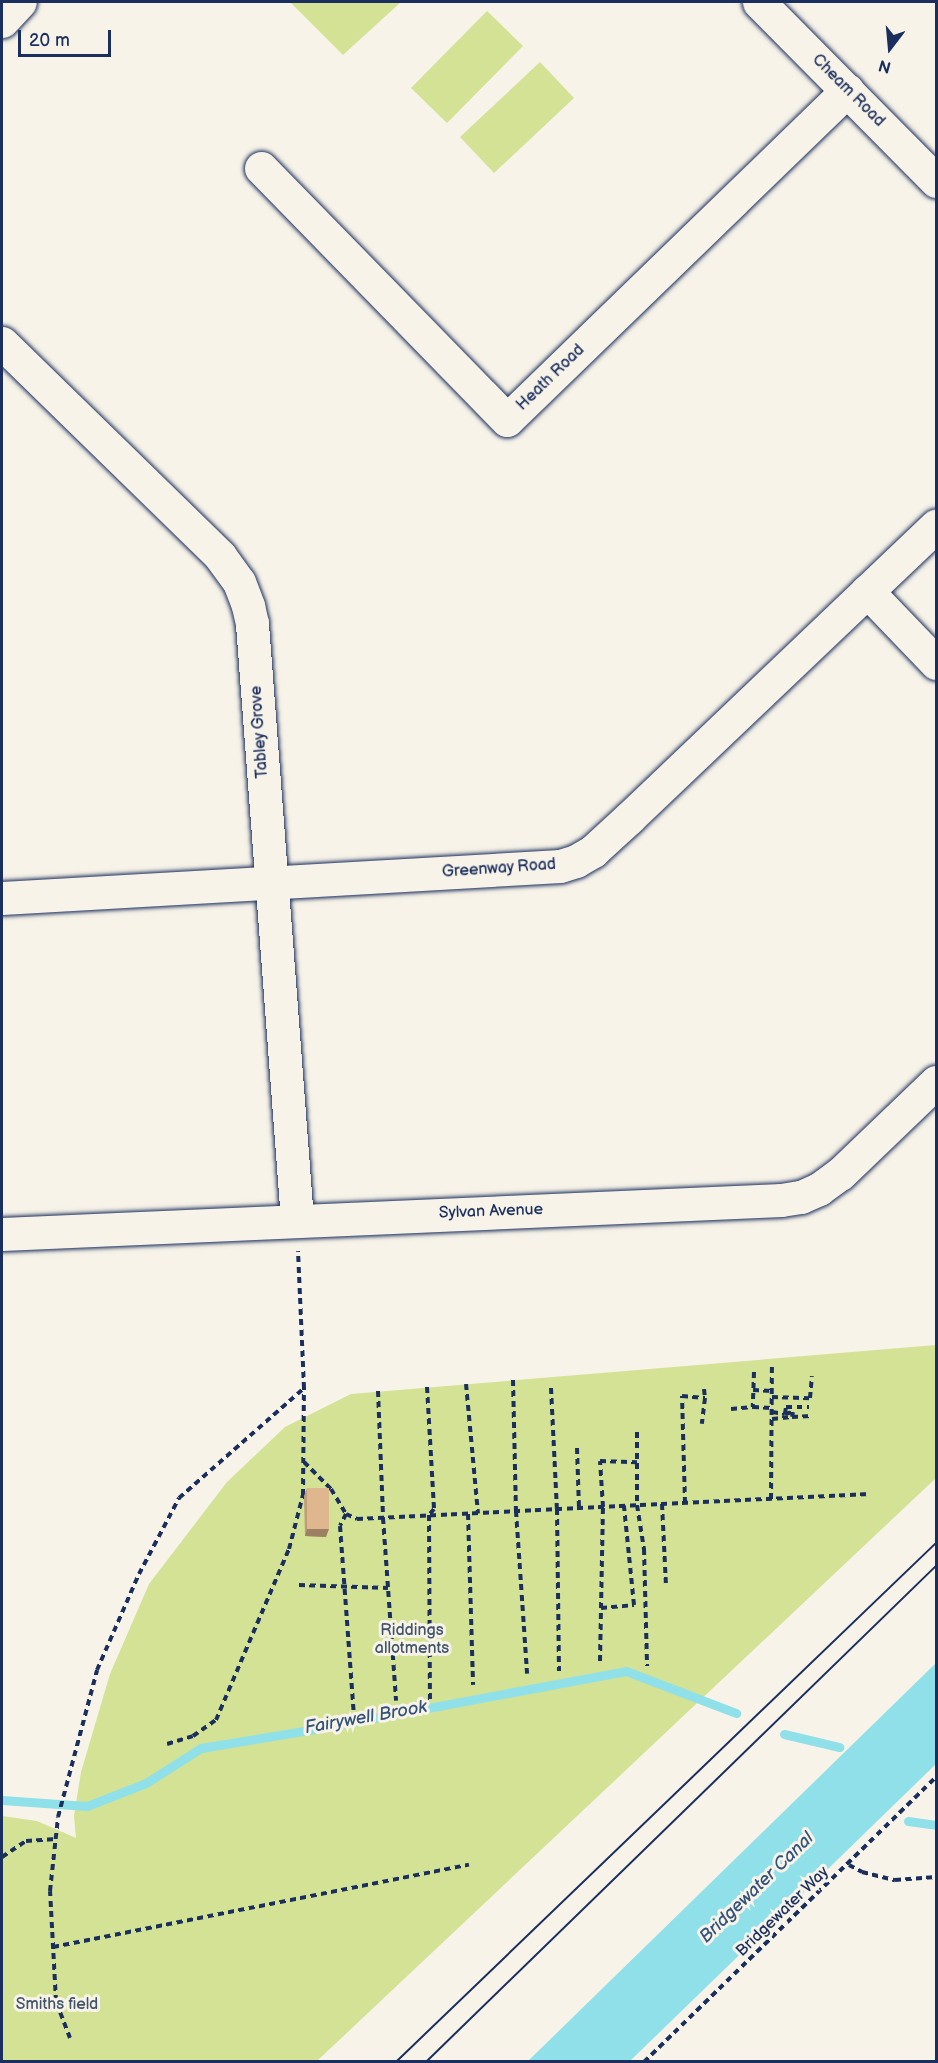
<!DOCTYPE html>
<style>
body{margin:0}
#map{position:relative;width:938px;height:2063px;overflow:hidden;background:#f7f3e8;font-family:"Balsamiq Sans",sans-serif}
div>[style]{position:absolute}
.green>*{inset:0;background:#d3e295}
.water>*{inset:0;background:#8fe0e9}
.stream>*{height:9px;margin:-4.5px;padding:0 4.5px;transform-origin:4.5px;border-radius:4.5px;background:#8fe0e9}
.path>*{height:4px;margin-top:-2px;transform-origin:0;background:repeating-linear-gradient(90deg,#1b2f5e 0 6px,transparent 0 10.5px)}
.roads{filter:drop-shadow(0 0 2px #1b2f5e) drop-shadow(0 0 2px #1b2f5e)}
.street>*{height:33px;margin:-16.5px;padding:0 16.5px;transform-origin:16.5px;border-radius:16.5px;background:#f7f3e8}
.secondary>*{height:33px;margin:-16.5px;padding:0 16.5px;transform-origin:16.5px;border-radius:16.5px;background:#f7f3e8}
.tram>*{height:1.5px;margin:-0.75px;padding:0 0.75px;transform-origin:0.75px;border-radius:0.75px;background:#1b2f5e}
.wall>*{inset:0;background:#bf9d7b}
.shaded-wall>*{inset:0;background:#9b8064}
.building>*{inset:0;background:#deb78f}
span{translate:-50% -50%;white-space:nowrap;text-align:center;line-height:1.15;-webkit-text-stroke:6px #f7f3e8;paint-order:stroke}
.street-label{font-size:16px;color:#1b2f5e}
.park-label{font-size:16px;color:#405369}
.water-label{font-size:18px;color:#32527a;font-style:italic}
.frame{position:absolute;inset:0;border:3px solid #1b2f5e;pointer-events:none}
.north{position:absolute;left:860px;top:18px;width:60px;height:60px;-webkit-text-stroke:4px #f7f3e8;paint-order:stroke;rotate:196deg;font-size:16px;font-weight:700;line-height:24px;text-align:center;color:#1b2f5e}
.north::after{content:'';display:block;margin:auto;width:21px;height:27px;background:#1b2f5e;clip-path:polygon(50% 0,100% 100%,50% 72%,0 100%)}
.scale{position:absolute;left:18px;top:30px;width:93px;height:27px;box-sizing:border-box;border:3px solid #1b2f5e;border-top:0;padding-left:8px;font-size:18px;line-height:21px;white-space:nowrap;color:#1b2f5e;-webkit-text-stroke:4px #f7f3e8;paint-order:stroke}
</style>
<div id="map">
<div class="green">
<i style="clip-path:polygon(290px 2px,401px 2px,343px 55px)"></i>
<i style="clip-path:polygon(487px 11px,523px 46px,447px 123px,411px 88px)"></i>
<i style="clip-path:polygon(540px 62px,574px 98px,494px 173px,460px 137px)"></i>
<i style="clip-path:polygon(936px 1345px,936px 1478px,317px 2061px,2px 2061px,2px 1816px,37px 1821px,76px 1838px,74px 1816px,81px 1772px,110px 1674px,149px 1584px,227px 1482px,285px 1427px,351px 1394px)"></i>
</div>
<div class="water">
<i style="clip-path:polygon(936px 1663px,936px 1764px,630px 2061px,528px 2061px)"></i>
</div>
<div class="stream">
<i style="left:784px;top:1734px;width:57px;rotate:13.3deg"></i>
<i style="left:2px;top:1800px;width:85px;rotate:4deg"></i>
<i style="left:87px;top:1806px;width:63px;rotate:-21.3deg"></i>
<i style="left:146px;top:1783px;width:65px;rotate:-32.5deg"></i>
<i style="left:201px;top:1748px;width:117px;rotate:-9.4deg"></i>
<i style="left:316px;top:1729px;width:315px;rotate:-10.6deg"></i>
<i style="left:626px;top:1671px;width:118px;rotate:20.9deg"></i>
<i style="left:908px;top:1821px;width:28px;rotate:8deg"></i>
</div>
<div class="path">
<i style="left:754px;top:1372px;width:35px;rotate:92deg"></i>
<i style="left:753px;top:1407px;width:19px;rotate:3deg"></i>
<i style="left:513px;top:1380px;width:131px;rotate:88.7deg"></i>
<i style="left:516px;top:1511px;width:163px;rotate:86.1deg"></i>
<i style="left:466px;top:1384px;width:130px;rotate:84.7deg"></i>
<i style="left:427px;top:1387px;width:122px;rotate:86.7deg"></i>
<i style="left:434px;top:1509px;width:8px;rotate:130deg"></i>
<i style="left:429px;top:1515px;width:185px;rotate:89.7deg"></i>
<i style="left:551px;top:1388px;width:121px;rotate:87.2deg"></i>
<i style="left:557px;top:1509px;width:162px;rotate:89.3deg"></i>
<i style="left:704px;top:1389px;width:9px;rotate:84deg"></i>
<i style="left:753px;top:1390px;width:19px;rotate:3deg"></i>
<i style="left:378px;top:1391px;width:127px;rotate:87.7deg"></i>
<i style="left:383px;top:1518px;width:183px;rotate:85.9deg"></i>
<i style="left:772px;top:1397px;width:38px;rotate:2deg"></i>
<i style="left:810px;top:1398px;width:22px;rotate:-85deg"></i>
<i style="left:731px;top:1409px;width:22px;rotate:-5deg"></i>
<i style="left:772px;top:1412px;width:13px;rotate:9deg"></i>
<i style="left:785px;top:1414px;width:7px;rotate:-82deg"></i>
<i style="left:786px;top:1407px;width:23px"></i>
<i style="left:785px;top:1414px;width:8px;rotate:-14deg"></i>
<i style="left:793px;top:1412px;width:5px;rotate:101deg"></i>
<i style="left:792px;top:1417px;width:19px;rotate:-3deg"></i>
<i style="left:772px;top:1419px;width:20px;rotate:-6deg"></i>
<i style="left:637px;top:1432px;width:73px;rotate:90deg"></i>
<i style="left:637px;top:1505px;width:45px;rotate:81deg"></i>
<i style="left:644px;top:1549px;width:117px;rotate:88.5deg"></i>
<i style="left:577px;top:1448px;width:60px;rotate:88.1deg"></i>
<i style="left:304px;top:1462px;width:38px;rotate:45deg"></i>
<i style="left:331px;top:1489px;width:29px;rotate:59deg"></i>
<i style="left:346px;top:1514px;width:12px;rotate:24deg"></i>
<i style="left:357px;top:1519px;width:513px;rotate:-2.8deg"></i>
<i style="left:771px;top:1499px;width:136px;rotate:-89.6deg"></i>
<i style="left:685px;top:1503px;width:107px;rotate:-91.6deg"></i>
<i style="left:682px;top:1396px;width:23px;rotate:5deg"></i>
<i style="left:705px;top:1398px;width:26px;rotate:97deg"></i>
<i style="left:662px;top:1504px;width:81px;rotate:87.2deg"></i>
<i style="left:346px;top:1514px;width:13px;rotate:117deg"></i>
<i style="left:340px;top:1526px;width:192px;rotate:85.8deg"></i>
<i style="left:468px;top:1514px;width:171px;rotate:88.3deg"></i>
<i style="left:299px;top:1585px;width:89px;rotate:1.9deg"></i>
<i style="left:601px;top:1608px;width:33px;rotate:-5deg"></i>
<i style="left:634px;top:1605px;width:100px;rotate:-95.8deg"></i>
<i style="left:600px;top:1661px;width:154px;rotate:-88.9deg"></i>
<i style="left:603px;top:1507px;width:46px;rotate:-93.7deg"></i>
<i style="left:600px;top:1461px;width:37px;rotate:2deg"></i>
<i style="left:167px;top:1744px;width:27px;rotate:-17deg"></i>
<i style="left:193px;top:1736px;width:28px;rotate:-35deg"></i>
<i style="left:216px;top:1720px;width:186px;rotate:-66.9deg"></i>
<i style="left:289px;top:1549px;width:56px;rotate:-75.5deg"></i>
<i style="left:303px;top:1495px;width:107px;rotate:-89.5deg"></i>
<i style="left:304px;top:1388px;width:137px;rotate:-92.5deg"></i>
<i style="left:2px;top:1857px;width:29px;rotate:-34deg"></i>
<i style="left:26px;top:1841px;width:30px;rotate:-4deg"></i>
<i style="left:849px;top:1865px;width:15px;rotate:28deg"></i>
<i style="left:862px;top:1872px;width:34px;rotate:14deg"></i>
<i style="left:895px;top:1880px;width:41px;rotate:-4.2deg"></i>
<i style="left:53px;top:1947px;width:424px;rotate:-11.2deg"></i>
<i style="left:70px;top:2038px;width:40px;rotate:-111deg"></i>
<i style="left:56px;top:2001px;width:110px;rotate:-93.1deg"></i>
<i style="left:50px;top:1891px;width:74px;rotate:-83.8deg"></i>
<i style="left:58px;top:1817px;width:152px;rotate:-75.1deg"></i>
<i style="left:97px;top:1670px;width:105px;rotate:-66.4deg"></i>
<i style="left:139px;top:1574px;width:86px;rotate:-62.2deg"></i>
<i style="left:179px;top:1498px;width:167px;rotate:-41.3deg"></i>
<i style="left:644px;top:2062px;width:408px;rotate:-44.3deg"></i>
</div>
<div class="roads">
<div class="street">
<i style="left:759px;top:2px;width:252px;rotate:45.3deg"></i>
<i style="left:261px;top:168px;width:352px;rotate:45.7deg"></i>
<i style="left:507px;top:420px;width:474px;rotate:-44.1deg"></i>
<i style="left:2px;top:343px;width:305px;rotate:44.3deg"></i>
<i style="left:220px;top:556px;width:32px;rotate:54deg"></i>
<i style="left:239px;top:582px;width:26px;rotate:69deg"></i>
<i style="left:248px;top:606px;width:18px;rotate:77deg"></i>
<i style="left:252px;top:624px;width:598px;rotate:85.68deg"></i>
<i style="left:867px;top:591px;width:100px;rotate:46.2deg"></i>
<i style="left:2px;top:898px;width:559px;rotate:-3.28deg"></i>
<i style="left:560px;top:866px;width:17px;rotate:-17deg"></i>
<i style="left:576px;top:861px;width:20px;rotate:-30deg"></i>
<i style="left:593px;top:851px;width:49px;rotate:-42.5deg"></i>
<i style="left:629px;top:818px;width:424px;rotate:-43.6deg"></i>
<i style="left:2px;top:1234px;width:780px;rotate:-2.5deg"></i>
<i style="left:781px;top:1200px;width:20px;rotate:-9deg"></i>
<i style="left:801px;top:1197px;width:20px;rotate:-24deg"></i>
<i style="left:819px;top:1189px;width:26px;rotate:-36deg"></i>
<i style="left:840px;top:1174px;width:133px;rotate:-43.8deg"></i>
</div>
<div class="secondary">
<i style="left:2px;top:21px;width:26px;rotate:-47deg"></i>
</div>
</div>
<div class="tram">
<i style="left:396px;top:2062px;width:749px;rotate:-43.86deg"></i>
<i style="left:426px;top:2062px;width:711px;rotate:-44.2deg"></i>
</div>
<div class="wall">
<i style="clip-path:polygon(307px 1488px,326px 1537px,305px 1536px,304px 1496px)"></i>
</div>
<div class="shaded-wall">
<i style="clip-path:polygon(307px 1529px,329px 1529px,326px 1537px,305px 1536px)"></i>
</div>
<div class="building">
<i style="clip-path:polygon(307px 1488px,329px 1488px,329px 1529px,307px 1529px)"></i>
</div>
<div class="street-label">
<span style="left:848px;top:91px;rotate:45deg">Cheam Road</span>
<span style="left:551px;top:378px;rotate:-44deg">Heath Road</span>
<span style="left:260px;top:732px;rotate:-94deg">Tabley Grove</span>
<span style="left:499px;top:869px;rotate:-4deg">Greenway Road</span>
<span style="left:491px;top:1212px;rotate:-2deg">Sylvan Avenue</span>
<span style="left:783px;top:1912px;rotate:-44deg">Bridgewater Way</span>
</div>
<div class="park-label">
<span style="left:412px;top:1640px">Riddings<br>allotments</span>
<span style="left:57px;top:2005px">Smiths field</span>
</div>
<div class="water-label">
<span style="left:366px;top:1718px;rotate:-10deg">Fairywell Brook</span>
<span style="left:757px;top:1888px;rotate:-44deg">Bridgewater Canal</span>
</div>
<div class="frame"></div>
<div class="north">N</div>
<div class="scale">20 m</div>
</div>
